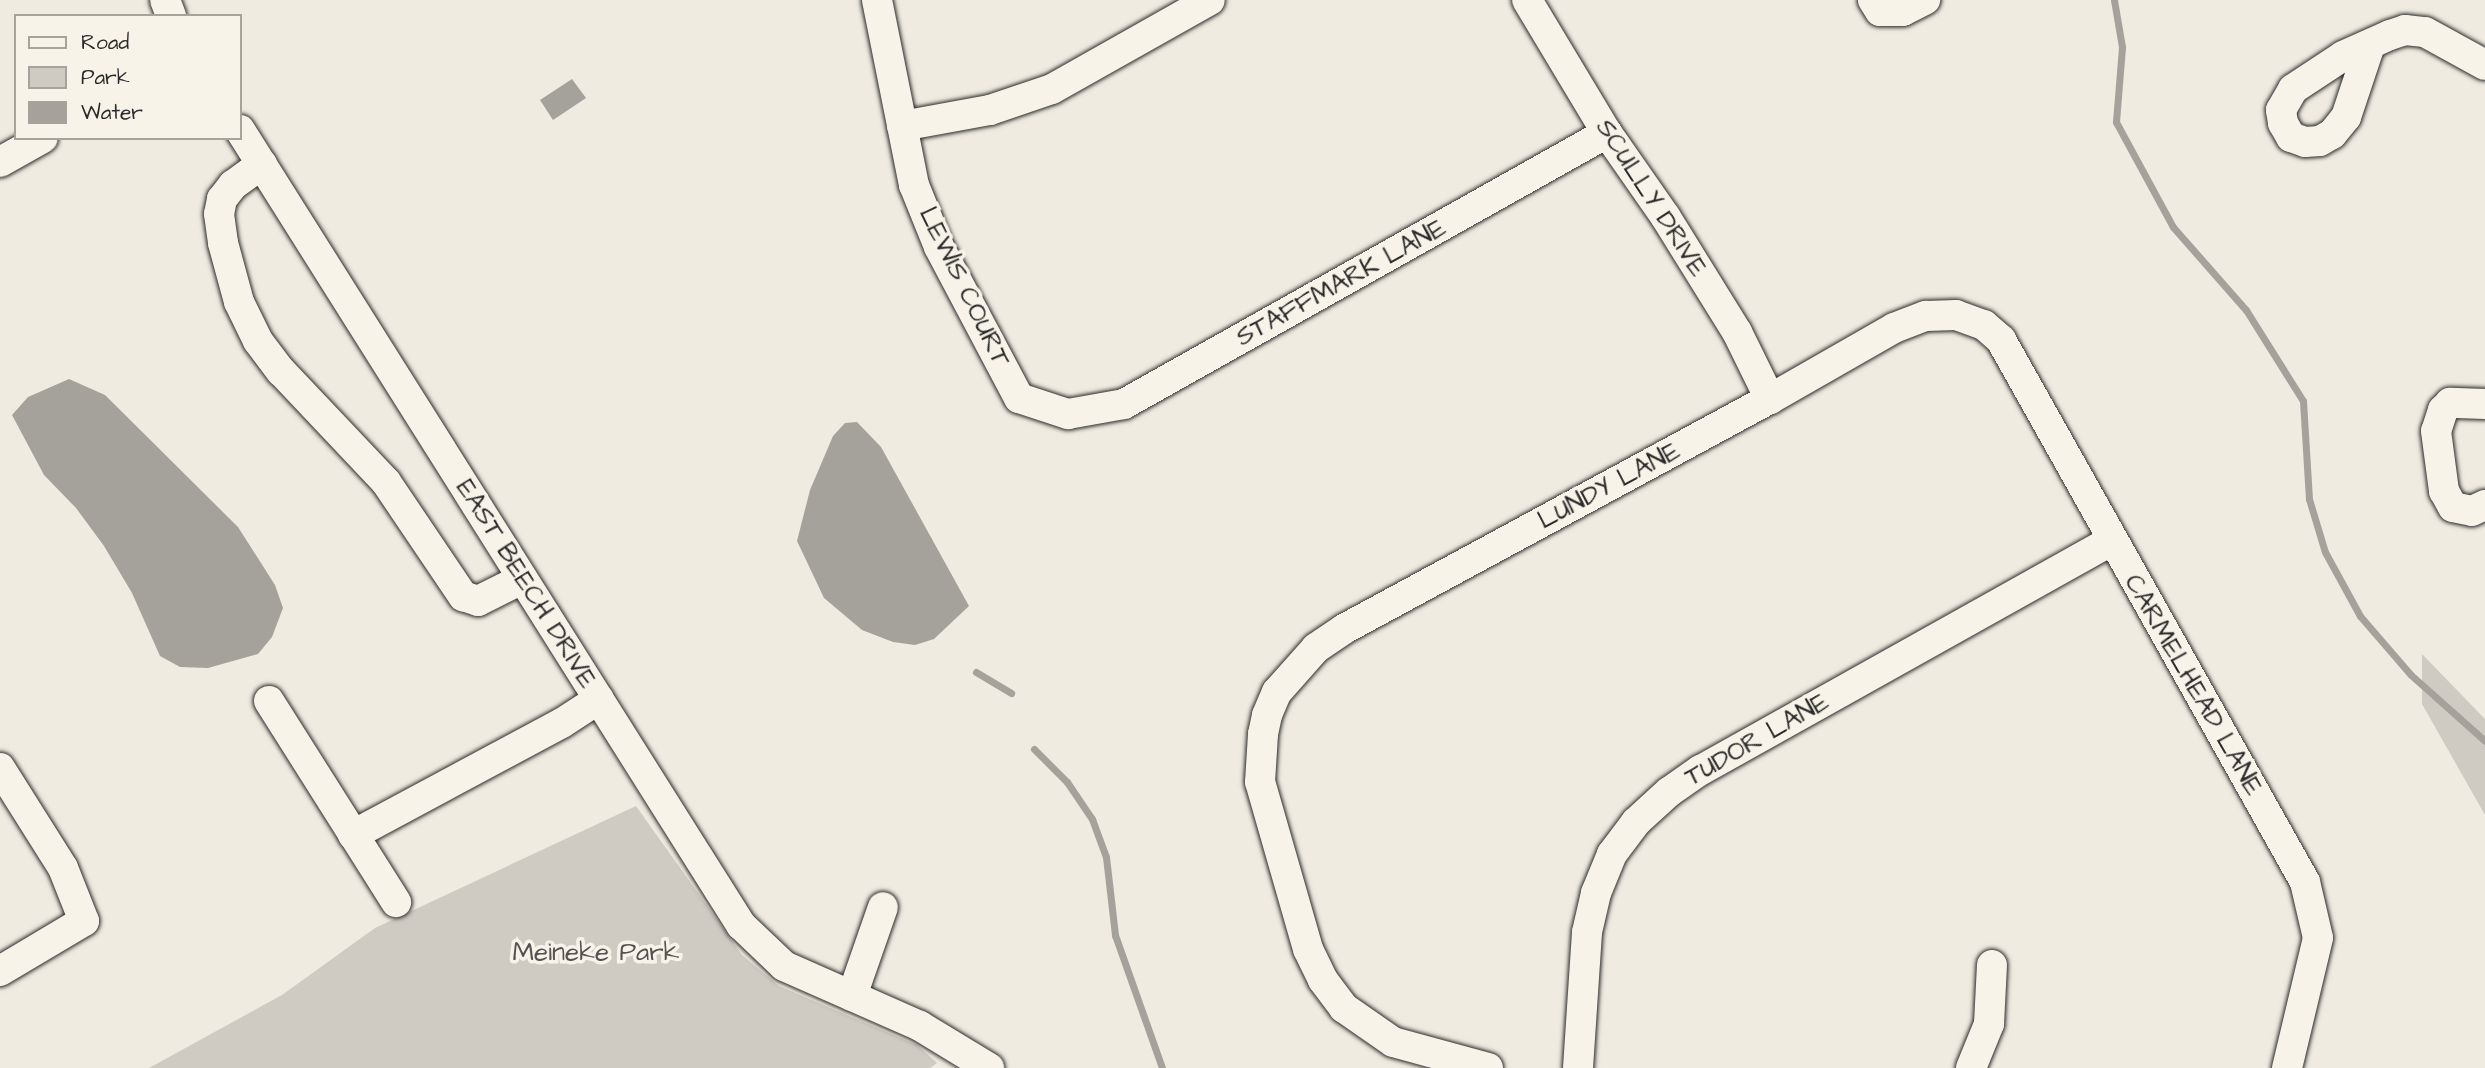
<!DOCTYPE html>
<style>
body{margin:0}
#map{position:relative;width:2485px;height:1068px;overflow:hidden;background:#efebe0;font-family:"Architects Daughter",sans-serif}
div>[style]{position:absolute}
.green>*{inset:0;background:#cfcbc2}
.water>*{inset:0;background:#a4a29a}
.stream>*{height:7px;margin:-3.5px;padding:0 3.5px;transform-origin:3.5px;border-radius:3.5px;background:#a4a29a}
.roads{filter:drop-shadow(0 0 2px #2b2b2b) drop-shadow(0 0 2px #2b2b2b)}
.minor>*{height:30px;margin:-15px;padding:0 15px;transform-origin:15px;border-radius:15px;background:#f7f3e8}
span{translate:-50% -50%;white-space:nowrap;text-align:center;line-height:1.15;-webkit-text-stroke:7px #f7f3e8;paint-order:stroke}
.street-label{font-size:26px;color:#2b2b2b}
.park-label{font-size:26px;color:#545351}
.legend{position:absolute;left:14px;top:14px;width:228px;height:126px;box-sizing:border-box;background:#f7f3e8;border:2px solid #a5a39c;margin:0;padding:9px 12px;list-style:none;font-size:21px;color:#2b2b2b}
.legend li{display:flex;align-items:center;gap:14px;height:35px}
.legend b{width:35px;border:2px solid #a5a39c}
</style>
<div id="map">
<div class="green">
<i style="clip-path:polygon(2422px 654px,2485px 719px,2485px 815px,2422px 704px)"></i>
<i style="clip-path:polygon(636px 806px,742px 955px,779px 986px,917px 1045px,937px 1063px,930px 1068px,149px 1068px,282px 995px,375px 928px)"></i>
</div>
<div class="water">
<i style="clip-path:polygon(572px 79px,586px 98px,553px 120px,540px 100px)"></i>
<i style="clip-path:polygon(69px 379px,105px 395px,238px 527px,275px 585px,283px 608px,272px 637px,258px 654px,208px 668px,180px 667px,160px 656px,132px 593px,104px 546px,76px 508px,44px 475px,12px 415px,28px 397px)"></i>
<i style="clip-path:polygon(857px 422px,881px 447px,969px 606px,934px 639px,915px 645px,893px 642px,862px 630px,824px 598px,797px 541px,810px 490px,833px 436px,845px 423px)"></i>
</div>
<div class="stream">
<i style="left:2114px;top:0;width:48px;rotate:80.3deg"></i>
<i style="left:2122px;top:47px;width:75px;rotate:94.6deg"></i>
<i style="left:2116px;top:122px;width:119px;rotate:61.5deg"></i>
<i style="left:2173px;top:227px;width:111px;rotate:48.7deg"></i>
<i style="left:2246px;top:310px;width:107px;rotate:57.9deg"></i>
<i style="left:2303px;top:401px;width:98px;rotate:86.5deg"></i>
<i style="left:2309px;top:499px;width:55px;rotate:73.2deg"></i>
<i style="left:2325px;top:552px;width:73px;rotate:61.3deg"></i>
<i style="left:2360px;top:616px;width:78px;rotate:49.2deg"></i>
<i style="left:2411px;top:675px;width:99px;rotate:41.7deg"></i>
<i style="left:976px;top:672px;width:41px;rotate:31deg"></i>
<i style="left:1034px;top:749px;width:47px;rotate:45deg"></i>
<i style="left:1067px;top:782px;width:45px;rotate:56deg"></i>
<i style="left:1092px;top:819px;width:40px;rotate:69.8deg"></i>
<i style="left:1106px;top:857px;width:79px;rotate:83.4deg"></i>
<i style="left:1115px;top:935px;width:141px;rotate:70.5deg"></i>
</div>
<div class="roads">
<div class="minor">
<i style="left:165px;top:0;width:17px;rotate:69deg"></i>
<i style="left:877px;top:0;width:189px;rotate:78.7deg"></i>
<i style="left:914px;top:185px;width:67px;rotate:68deg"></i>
<i style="left:939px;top:247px;width:171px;rotate:62.1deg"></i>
<i style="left:1019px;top:398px;width:52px;rotate:18.1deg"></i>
<i style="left:1068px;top:414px;width:57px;rotate:-10.1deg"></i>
<i style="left:1124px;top:404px;width:554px;rotate:-29.3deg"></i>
<i style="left:1527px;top:0;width:155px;rotate:59deg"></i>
<i style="left:1607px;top:133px;width:101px;rotate:55.1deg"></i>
<i style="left:1665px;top:216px;width:137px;rotate:58.2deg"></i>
<i style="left:1737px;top:332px;width:75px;rotate:63.8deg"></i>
<i style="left:1873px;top:0;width:13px;rotate:58deg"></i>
<i style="left:1880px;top:11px;width:23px"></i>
<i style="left:1903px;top:11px;width:25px;rotate:-27deg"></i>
<i style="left:2370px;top:45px;width:76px;rotate:108.4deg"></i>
<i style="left:2346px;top:117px;width:22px;rotate:129deg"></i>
<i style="left:2332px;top:134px;width:14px;rotate:150deg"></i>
<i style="left:2320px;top:141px;width:15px;rotate:176deg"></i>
<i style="left:2305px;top:142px;width:15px;rotate:-160deg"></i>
<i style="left:2291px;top:137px;width:16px;rotate:-120deg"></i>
<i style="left:2283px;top:123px;width:13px;rotate:-99deg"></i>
<i style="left:2281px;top:110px;width:24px;rotate:-60deg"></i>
<i style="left:2293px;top:89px;width:60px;rotate:-33.4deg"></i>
<i style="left:2343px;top:56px;width:51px;rotate:-24.1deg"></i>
<i style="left:2390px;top:35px;width:16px;rotate:-18deg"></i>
<i style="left:2405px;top:30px;width:20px;rotate:6deg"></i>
<i style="left:2425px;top:32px;width:68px;rotate:28.8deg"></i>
<i style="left:902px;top:126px;width:89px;rotate:-10.3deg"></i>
<i style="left:990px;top:110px;width:65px;rotate:-18.7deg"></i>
<i style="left:1052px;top:89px;width:181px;rotate:-29.4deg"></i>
<i style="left:240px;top:130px;width:940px;rotate:57.78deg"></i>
<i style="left:741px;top:925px;width:59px;rotate:43.6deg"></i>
<i style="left:784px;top:966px;width:149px;rotate:23.8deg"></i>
<i style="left:920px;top:1026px;width:81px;rotate:31.3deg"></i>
<i style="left:0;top:162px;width:49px;rotate:-29.2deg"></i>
<i style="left:262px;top:164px;width:36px;rotate:144deg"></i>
<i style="left:233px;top:185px;width:18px;rotate:128deg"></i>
<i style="left:222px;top:199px;width:15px;rotate:101deg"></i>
<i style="left:219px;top:214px;width:29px;rotate:82deg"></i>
<i style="left:223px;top:243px;width:61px;rotate:74.8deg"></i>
<i style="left:239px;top:302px;width:43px;rotate:64deg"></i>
<i style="left:258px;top:341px;width:38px;rotate:53deg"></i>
<i style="left:281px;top:371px;width:153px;rotate:46.6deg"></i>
<i style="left:386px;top:482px;width:138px;rotate:56deg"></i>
<i style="left:463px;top:596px;width:16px;rotate:18deg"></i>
<i style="left:478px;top:601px;width:49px;rotate:-26.6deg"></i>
<i style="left:2485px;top:404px;width:35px;rotate:-178deg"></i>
<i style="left:2450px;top:403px;width:10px;rotate:135deg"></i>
<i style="left:2443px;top:410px;width:22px;rotate:108deg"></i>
<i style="left:2436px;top:431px;width:61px;rotate:82.4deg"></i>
<i style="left:2444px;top:491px;width:18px;rotate:61deg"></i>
<i style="left:2453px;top:507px;width:19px;rotate:12deg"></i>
<i style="left:2472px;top:511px;width:14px;rotate:-25deg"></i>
<i style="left:269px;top:701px;width:238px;rotate:57.7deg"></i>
<i style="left:0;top:768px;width:118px;rotate:57.8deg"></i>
<i style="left:63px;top:868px;width:57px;rotate:68.4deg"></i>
<i style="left:84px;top:921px;width:98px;rotate:149.2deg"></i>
<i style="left:353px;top:835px;width:237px;rotate:-28.2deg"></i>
<i style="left:562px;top:723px;width:44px;rotate:-33deg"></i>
<i style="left:852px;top:996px;width:94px;rotate:-70.8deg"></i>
<i style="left:1488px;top:1068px;width:98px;rotate:-164.7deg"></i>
<i style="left:1393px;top:1042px;width:60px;rotate:-145.2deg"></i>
<i style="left:1344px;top:1008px;width:35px;rotate:-127deg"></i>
<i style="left:1323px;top:980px;width:34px;rotate:-116deg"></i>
<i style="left:1308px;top:949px;width:174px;rotate:-106deg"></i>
<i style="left:1260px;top:782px;width:48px;rotate:-86.4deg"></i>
<i style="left:1263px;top:734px;width:19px;rotate:-78deg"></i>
<i style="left:1267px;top:715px;width:25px;rotate:-67deg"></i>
<i style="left:1277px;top:692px;width:59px;rotate:-48.4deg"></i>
<i style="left:1316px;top:648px;width:34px;rotate:-34deg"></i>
<i style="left:1344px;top:629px;width:484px;rotate:-28.4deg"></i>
<i style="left:1770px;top:399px;width:143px;rotate:-29.8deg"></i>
<i style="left:1894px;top:328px;width:34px;rotate:-21deg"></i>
<i style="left:1926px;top:316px;width:30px;rotate:-2deg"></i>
<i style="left:1956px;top:315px;width:30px;rotate:20deg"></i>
<i style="left:1984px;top:325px;width:23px;rotate:41deg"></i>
<i style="left:2001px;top:340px;width:621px;rotate:60.71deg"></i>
<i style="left:2305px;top:882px;width:57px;rotate:76.9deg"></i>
<i style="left:2318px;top:938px;width:134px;rotate:103.4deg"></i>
<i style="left:1578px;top:1068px;width:136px;rotate:-86.2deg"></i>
<i style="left:1587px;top:932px;width:40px;rotate:-77deg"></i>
<i style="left:1596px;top:893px;width:42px;rotate:-67.7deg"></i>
<i style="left:1612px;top:854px;width:40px;rotate:-53deg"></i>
<i style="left:1636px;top:822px;width:45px;rotate:-42.3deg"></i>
<i style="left:1669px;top:792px;width:39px;rotate:-35deg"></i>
<i style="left:1701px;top:770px;width:470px;rotate:-29.2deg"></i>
<i style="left:1971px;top:1068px;width:48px;rotate:-67.8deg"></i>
<i style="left:1989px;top:1024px;width:59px;rotate:-87.1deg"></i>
</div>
</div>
<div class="street-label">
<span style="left:1651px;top:198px;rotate:57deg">SCULLY DRIVE</span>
<span style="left:1341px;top:283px;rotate:-29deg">STAFFMARK LANE</span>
<span style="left:964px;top:287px;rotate:64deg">LEWIS COURT</span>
<span style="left:1609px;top:486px;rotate:-28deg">LUNDY LANE</span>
<span style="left:526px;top:584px;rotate:58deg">EAST BEECH DRIVE</span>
<span style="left:2193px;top:685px;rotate:60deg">CARMELHEAD LANE</span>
<span style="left:1757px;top:740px;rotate:-30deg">TUDOR LANE</span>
</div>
<div class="park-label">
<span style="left:596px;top:953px">Meineke Park</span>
</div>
<ul class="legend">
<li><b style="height:9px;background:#f7f3e8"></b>Road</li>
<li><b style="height:19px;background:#cfcbc2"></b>Park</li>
<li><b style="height:19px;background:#a4a29a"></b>Water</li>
</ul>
</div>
